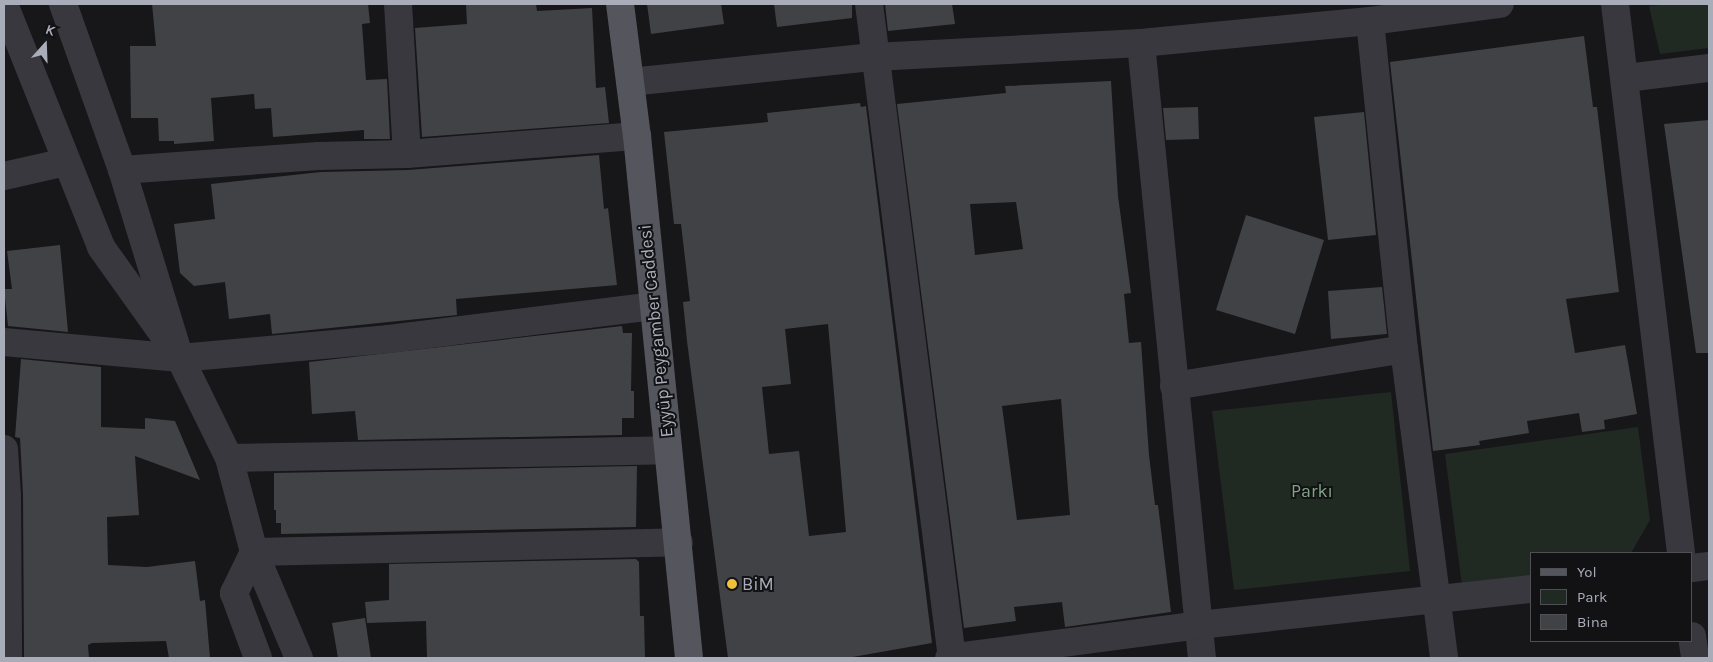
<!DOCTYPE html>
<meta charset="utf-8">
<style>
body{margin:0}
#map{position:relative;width:1713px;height:662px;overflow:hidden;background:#171719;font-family:Karla,sans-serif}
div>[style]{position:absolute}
.green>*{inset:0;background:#212923}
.building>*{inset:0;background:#414246}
.minor>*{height:28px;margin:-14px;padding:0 14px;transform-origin:14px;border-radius:14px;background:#38383e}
.major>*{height:28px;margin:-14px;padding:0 14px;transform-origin:14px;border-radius:14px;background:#54555d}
.dots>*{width:14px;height:14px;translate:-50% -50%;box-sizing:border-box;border:2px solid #121214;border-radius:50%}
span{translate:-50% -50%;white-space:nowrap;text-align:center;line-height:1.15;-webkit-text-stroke:4px #121214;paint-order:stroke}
.street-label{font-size:18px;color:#a9adb9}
.park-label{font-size:18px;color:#81a386}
.poi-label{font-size:18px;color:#a9adb9}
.left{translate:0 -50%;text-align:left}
.frame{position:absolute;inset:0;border:5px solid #a9adb9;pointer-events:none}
.legend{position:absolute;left:1530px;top:552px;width:162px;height:90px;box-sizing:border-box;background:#121214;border:1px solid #4e5056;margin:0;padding:6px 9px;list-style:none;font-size:15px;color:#a9adb9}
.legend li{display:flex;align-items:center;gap:10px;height:25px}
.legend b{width:25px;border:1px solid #4e5056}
.north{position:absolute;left:20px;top:20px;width:50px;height:50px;-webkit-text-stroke:4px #121214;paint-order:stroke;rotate:20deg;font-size:14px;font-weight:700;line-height:20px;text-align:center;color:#a9adb9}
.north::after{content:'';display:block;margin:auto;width:18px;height:22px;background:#a9adb9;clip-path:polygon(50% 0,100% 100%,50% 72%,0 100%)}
</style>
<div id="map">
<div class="green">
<i style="clip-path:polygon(1672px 4px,1709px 4px,1709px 48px,1660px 54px,1649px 6px)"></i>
<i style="clip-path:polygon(1391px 392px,1410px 571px,1234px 590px,1212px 411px)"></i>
<i style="clip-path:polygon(1638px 427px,1650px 520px,1631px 553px,1532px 553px,1532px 576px,1462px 586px,1445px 454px)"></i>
</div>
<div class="building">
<i style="clip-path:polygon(152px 4px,368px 4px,370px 23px,362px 24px,366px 80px,387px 79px,390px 139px,364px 139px,364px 130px,273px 137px,271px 108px,255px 109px,254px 94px,211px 98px,214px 141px,174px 144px,174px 141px,159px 141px,158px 118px,131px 118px,130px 46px,156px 46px)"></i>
<i style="clip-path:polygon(466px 4px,536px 4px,537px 11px,592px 8px,596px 88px,605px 87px,609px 123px,422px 137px,415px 28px,467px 24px)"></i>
<i style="clip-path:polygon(647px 4px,721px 4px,724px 24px,651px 34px)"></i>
<i style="clip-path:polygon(774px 4px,852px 4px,852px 18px,777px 27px)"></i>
<i style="clip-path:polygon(885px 4px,952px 4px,955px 24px,888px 31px)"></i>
<i style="clip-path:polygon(1584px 36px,1593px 107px,1597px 107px,1619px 292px,1566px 299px,1575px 353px,1625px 345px,1637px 414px,1604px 420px,1605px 429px,1582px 432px,1579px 413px,1527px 421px,1529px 433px,1479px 441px,1480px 445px,1433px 451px,1390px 62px)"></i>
<i style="clip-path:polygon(evenodd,1111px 81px,1118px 196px,1131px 293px,1124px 294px,1129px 343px,1141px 342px,1149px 455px,1155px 505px,1158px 505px,1171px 612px,1065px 627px,1062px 602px,1014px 607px,1016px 621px,964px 628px,897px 104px,1006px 93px,1005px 86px,1111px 81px,1016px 202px,1023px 249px,975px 255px,970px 204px,1016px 202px,1111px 81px,1061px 399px,1070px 515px,1017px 520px,1002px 406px,1061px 399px)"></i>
<i style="clip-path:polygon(evenodd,860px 103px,861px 107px,866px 106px,932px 643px,847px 658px,728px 658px,687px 341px,683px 302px,690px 301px,681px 224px,674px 224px,664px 132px,768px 122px,767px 113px,860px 103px,828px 324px,846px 532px,809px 536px,799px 451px,769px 454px,762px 387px,791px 384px,785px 329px,828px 324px)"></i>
<i style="clip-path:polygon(1198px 107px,1199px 139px,1166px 140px,1163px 108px)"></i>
<i style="clip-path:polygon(1364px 112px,1376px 235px,1328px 240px,1314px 117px)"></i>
<i style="clip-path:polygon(1709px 120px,1709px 353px,1696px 353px,1664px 124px)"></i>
<i style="clip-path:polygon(599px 155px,604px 209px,608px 208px,617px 285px,456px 299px,457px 315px,272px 334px,270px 314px,229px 319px,225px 282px,194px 286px,180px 273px,174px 224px,215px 219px,211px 184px,321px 172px,408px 170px)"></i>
<i style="clip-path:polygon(1246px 215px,1324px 240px,1295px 334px,1216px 310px)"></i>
<i style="clip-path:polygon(60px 245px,68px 332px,8px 326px,4px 289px,12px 289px,7px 251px)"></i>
<i style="clip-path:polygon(1382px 287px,1387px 334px,1331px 339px,1328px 291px)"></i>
<i style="clip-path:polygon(622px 326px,623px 333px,632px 333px,631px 391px,634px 391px,634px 418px,622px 418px,622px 435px,358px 440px,355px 411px,312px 414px,309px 362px)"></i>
<i style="clip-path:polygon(21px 359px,101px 367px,101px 427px,145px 429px,145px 418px,175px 421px,200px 480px,135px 456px,139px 515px,107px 517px,108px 565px,147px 567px,195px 561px,200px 601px,205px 600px,210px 658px,169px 658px,166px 641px,92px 643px,88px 645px,89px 658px,24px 658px,23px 495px,20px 438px,15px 437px)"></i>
<i style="clip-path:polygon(637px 466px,636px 527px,281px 534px,281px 523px,276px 523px,276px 510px,274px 510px,274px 473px)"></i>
<i style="clip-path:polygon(636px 559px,639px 562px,640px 616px,644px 616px,645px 658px,427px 658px,426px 621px,367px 623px,365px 602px,389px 600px,389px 564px)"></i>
<i style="clip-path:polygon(365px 618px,371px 658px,338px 658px,332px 623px)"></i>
</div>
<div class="minor">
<i style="left:4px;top:4px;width:262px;rotate:68.2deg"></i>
<i style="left:101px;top:247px;width:112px;rotate:54.5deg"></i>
<i style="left:63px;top:4px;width:176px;rotate:70.4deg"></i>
<i style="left:122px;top:170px;width:197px;rotate:72.9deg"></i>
<i style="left:180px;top:358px;width:111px;rotate:63.9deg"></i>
<i style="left:229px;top:458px;width:97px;rotate:75.1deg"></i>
<i style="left:254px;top:552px;width:115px;rotate:67deg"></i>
<i style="left:398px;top:4px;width:150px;rotate:86.6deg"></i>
<i style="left:869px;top:4px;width:659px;rotate:82.77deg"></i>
<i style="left:1615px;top:4px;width:553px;rotate:83.14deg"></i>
<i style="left:1370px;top:21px;width:330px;rotate:84.1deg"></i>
<i style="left:1404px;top:349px;width:312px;rotate:82.6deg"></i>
<i style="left:1141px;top:43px;width:618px;rotate:84.34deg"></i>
<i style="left:1626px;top:78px;width:84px;rotate:-6.9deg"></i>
<i style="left:630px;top:82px;width:245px;rotate:-5.9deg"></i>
<i style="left:874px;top:57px;width:267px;rotate:-3deg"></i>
<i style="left:1141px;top:43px;width:230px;rotate:-5.5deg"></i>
<i style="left:1370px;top:21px;width:131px;rotate:-7.5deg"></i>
<i style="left:122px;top:170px;width:197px;rotate:-4.1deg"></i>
<i style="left:319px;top:156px;width:88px;rotate:-1.3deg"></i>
<i style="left:407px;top:154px;width:231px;rotate:-4.5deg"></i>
<i style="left:4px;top:176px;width:64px;rotate:-12.7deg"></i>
<i style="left:4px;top:342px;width:177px;rotate:5.2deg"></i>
<i style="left:180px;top:358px;width:210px;rotate:-5.2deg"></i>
<i style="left:389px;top:339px;width:266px;rotate:-7.1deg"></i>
<i style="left:1174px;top:386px;width:233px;rotate:-9.1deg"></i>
<i style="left:4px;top:449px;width:47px;rotate:86.3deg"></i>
<i style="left:7px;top:496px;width:162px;rotate:89.6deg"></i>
<i style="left:229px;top:458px;width:439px;rotate:-1deg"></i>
<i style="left:254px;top:552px;width:425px;rotate:-1.3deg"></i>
<i style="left:254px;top:552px;width:46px;rotate:116deg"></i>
<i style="left:234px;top:593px;width:69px;rotate:69.7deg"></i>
<i style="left:1692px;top:568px;width:17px;rotate:-7deg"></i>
<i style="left:1692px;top:636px;width:22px;rotate:82deg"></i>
<i style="left:949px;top:658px;width:252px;rotate:-7.5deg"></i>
<i style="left:1199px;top:625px;width:335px;rotate:-6.2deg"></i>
</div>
<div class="major">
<i style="left:620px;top:4px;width:133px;rotate:82.7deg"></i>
<i style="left:637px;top:136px;width:525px;rotate:84.31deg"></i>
</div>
<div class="dots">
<i style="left:732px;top:584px;background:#eec23a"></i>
</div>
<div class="street-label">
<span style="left:656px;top:331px;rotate:-96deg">Eyyüp Peygamber Caddesi</span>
</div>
<div class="park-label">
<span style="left:1312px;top:491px">Parkı</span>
</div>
<div class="poi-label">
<span class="left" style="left:742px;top:584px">BiM</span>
</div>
<div class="frame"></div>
<ul class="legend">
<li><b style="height:6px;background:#54555d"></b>Yol</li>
<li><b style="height:14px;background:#212923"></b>Park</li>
<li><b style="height:14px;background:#414246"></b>Bina</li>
</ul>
<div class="north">K</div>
</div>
